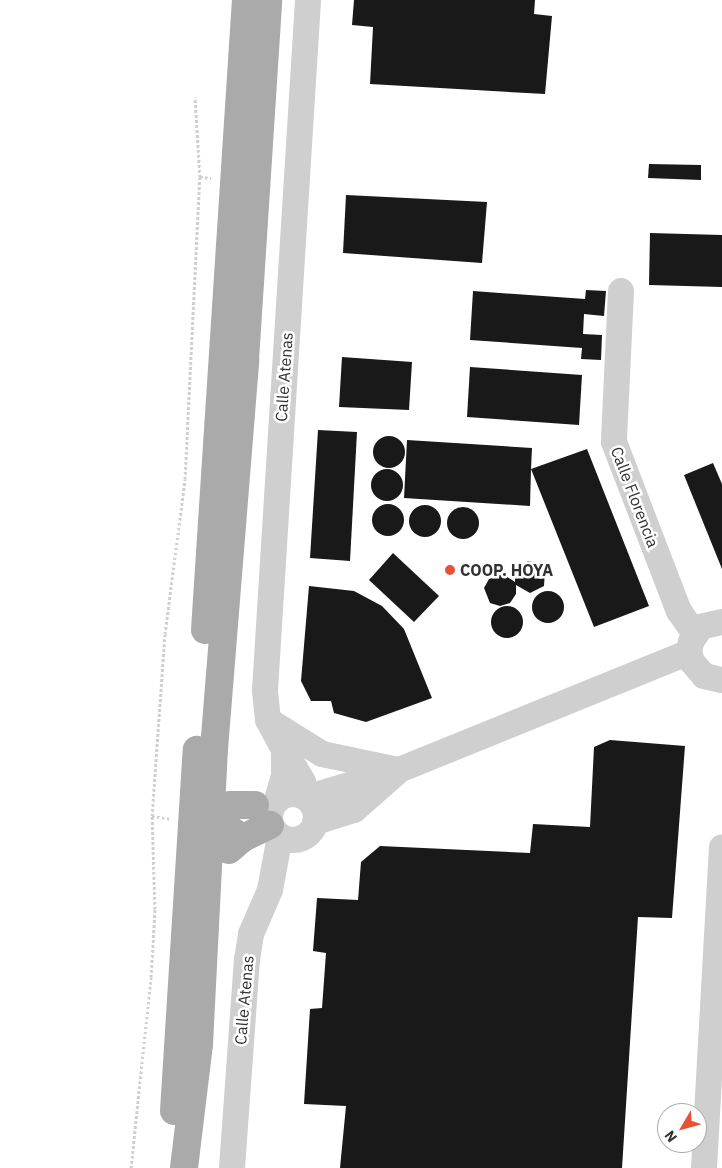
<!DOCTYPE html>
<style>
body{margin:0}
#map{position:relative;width:722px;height:1168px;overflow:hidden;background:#fff;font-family:"IBM Plex Sans",sans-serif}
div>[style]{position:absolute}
.building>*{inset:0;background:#191919}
.round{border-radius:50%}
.path>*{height:3px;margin-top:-1.5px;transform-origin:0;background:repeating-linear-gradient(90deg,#cfcfcf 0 2.5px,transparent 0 5px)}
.minor>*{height:26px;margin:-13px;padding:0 13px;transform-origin:13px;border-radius:13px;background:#cfcfcf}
.minor>.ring{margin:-13px;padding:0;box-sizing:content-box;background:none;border:26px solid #cfcfcf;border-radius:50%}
.major>*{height:28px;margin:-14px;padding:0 14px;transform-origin:14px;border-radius:14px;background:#aaa}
.dots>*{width:14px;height:14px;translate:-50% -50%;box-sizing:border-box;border:2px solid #fff;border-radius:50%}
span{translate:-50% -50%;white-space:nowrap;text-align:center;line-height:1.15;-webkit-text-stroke:5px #fff;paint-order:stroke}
.street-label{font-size:16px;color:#323232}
.poi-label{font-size:16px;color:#323232;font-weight:700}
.left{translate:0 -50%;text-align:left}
.north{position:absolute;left:657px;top:1103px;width:50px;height:50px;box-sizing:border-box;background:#fff;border:1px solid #adadad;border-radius:50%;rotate:233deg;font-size:14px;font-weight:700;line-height:20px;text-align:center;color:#323232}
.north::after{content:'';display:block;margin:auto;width:18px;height:22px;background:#e75136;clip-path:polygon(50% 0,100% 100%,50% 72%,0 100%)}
</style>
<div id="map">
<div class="building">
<i style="clip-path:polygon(354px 0,535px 0,534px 14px,552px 16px,545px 94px,370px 84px,373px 27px,352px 25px)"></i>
<i style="clip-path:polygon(649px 164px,701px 165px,701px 180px,648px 178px)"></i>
<i style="clip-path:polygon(346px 195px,487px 202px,482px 263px,343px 253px)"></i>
<i style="clip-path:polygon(650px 233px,722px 235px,722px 287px,649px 285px)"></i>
<i style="clip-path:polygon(586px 290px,606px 291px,604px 316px,584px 314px,583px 334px,602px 335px,601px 360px,581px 359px,582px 348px,470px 340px,473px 291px,585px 299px)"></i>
<i style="clip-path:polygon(342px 357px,412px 362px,409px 410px,339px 407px)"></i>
<i style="clip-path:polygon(470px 367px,582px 375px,579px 425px,467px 417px)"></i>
<i style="clip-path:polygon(318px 430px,357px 432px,350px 561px,310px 558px)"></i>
<i class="round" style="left:373px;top:436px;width:32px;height:32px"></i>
<i style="clip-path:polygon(407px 440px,532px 448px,531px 469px,587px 449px,649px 606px,594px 627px,531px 469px,530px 506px,404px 498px)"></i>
<i style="clip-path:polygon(713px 463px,722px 484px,722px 569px,684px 475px)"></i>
<i class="round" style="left:371px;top:469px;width:32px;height:32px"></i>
<i class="round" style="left:372px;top:504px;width:32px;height:32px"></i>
<i class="round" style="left:409px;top:505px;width:32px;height:32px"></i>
<i class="round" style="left:447px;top:507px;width:32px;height:32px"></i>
<i style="clip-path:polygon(393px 553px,439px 596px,414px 622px,369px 580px)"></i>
<i style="clip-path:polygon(528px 561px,538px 563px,545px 571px,544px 586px,530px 593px,516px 585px,516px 594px,510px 603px,500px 606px,490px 603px,484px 588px,489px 579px,503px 574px,515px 582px,515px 570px)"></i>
<i style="clip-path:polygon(309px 586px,354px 591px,382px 606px,404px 629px,432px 698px,366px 722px,334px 713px,331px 701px,311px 701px,301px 681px)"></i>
<i class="round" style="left:532px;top:591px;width:32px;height:32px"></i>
<i class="round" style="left:491px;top:606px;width:32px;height:32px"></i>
<i style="clip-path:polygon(610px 740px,685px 746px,672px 918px,638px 917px,622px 1168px,340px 1168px,346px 1106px,304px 1104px,310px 1009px,322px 1008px,326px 953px,313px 951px,317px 898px,358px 900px,361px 862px,380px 846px,530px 853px,533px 824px,590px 827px,594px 747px)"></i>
</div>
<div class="path">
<i style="left:200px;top:177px;width:11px;rotate:5deg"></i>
<i style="left:152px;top:816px;width:20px;rotate:9deg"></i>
<i style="left:131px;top:1168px;width:192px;rotate:-84deg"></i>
<i style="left:151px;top:977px;width:68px;rotate:-86.6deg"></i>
<i style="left:155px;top:909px;width:93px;rotate:-91.8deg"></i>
<i style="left:152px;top:816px;width:182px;rotate:-85.9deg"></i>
<i style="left:165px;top:634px;width:156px;rotate:-82.6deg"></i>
<i style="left:185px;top:479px;width:302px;rotate:-87.2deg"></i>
<i style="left:200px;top:177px;width:80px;rotate:-93.6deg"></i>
</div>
<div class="minor">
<i style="left:621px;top:291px;width:151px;rotate:92.7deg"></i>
<i style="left:614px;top:442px;width:181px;rotate:69deg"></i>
<i style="left:679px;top:611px;width:28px;rotate:55deg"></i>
<i style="left:722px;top:622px;width:22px;rotate:167deg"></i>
<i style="left:701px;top:627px;width:18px;rotate:124deg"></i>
<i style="left:691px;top:642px;width:10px;rotate:101deg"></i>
<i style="left:689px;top:652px;width:10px;rotate:73deg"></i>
<i style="left:692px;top:662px;width:18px;rotate:49deg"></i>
<i style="left:704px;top:676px;width:18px;rotate:13deg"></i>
<i style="left:271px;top:722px;width:60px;rotate:32.1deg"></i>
<i style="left:322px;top:754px;width:74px;rotate:11.8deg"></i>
<i style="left:284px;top:750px;width:34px;rotate:-118deg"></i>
<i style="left:268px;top:720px;width:30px;rotate:-96deg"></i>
<i style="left:265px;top:690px;width:691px;rotate:-86.43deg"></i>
<i class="ring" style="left:270px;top:794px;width:20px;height:20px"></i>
<i style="left:306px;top:798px;width:97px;rotate:-16.8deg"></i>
<i style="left:399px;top:770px;width:313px;rotate:-22.1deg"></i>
<i style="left:277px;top:800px;width:26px;rotate:-74deg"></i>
<i style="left:284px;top:775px;width:25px;rotate:-90deg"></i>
<i style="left:284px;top:750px;width:37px;rotate:59deg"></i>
<i style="left:303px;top:782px;width:15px;rotate:86deg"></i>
<i style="left:315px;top:822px;width:41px;rotate:-17.1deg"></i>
<i style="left:354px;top:810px;width:55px;rotate:-41.3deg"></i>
<i style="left:232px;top:1168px;width:209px;rotate:-85.9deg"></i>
<i style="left:247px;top:960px;width:26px;rotate:-81deg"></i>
<i style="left:251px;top:934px;width:48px;rotate:-66.6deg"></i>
<i style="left:270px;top:890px;width:55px;rotate:-79.5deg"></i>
<i style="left:704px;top:1168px;width:321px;rotate:-86.8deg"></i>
</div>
<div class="major">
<i style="left:205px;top:630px;width:631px;rotate:-86.28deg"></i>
<i style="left:206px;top:805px;width:15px;rotate:62deg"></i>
<i style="left:213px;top:818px;width:36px;rotate:34deg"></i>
<i style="left:209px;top:830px;width:13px;rotate:-72deg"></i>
<i style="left:213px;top:818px;width:21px;rotate:-37deg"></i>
<i style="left:230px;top:805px;width:25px"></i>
<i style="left:229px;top:850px;width:18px;rotate:-41deg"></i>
<i style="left:243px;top:838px;width:30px;rotate:-26deg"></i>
<i style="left:174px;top:1111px;width:362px;rotate:-86.4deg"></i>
<i style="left:184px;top:1168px;width:125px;rotate:-83.1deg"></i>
<i style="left:199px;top:1044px;width:295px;rotate:-87.1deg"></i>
<i style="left:214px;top:749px;width:390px;rotate:-85.4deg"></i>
<i style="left:245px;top:360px;width:361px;rotate:-86.3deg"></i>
</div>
<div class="dots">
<i style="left:450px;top:570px;background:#e75136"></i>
</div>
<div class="street-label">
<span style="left:284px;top:377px;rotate:-86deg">Calle Atenas</span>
<span style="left:635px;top:497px;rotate:69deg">Calle Florencia</span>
<span style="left:244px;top:1000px;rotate:-85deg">Calle Atenas</span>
</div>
<div class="poi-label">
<span class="left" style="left:460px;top:570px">COOP. HOYA</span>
</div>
<div class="north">N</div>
</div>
